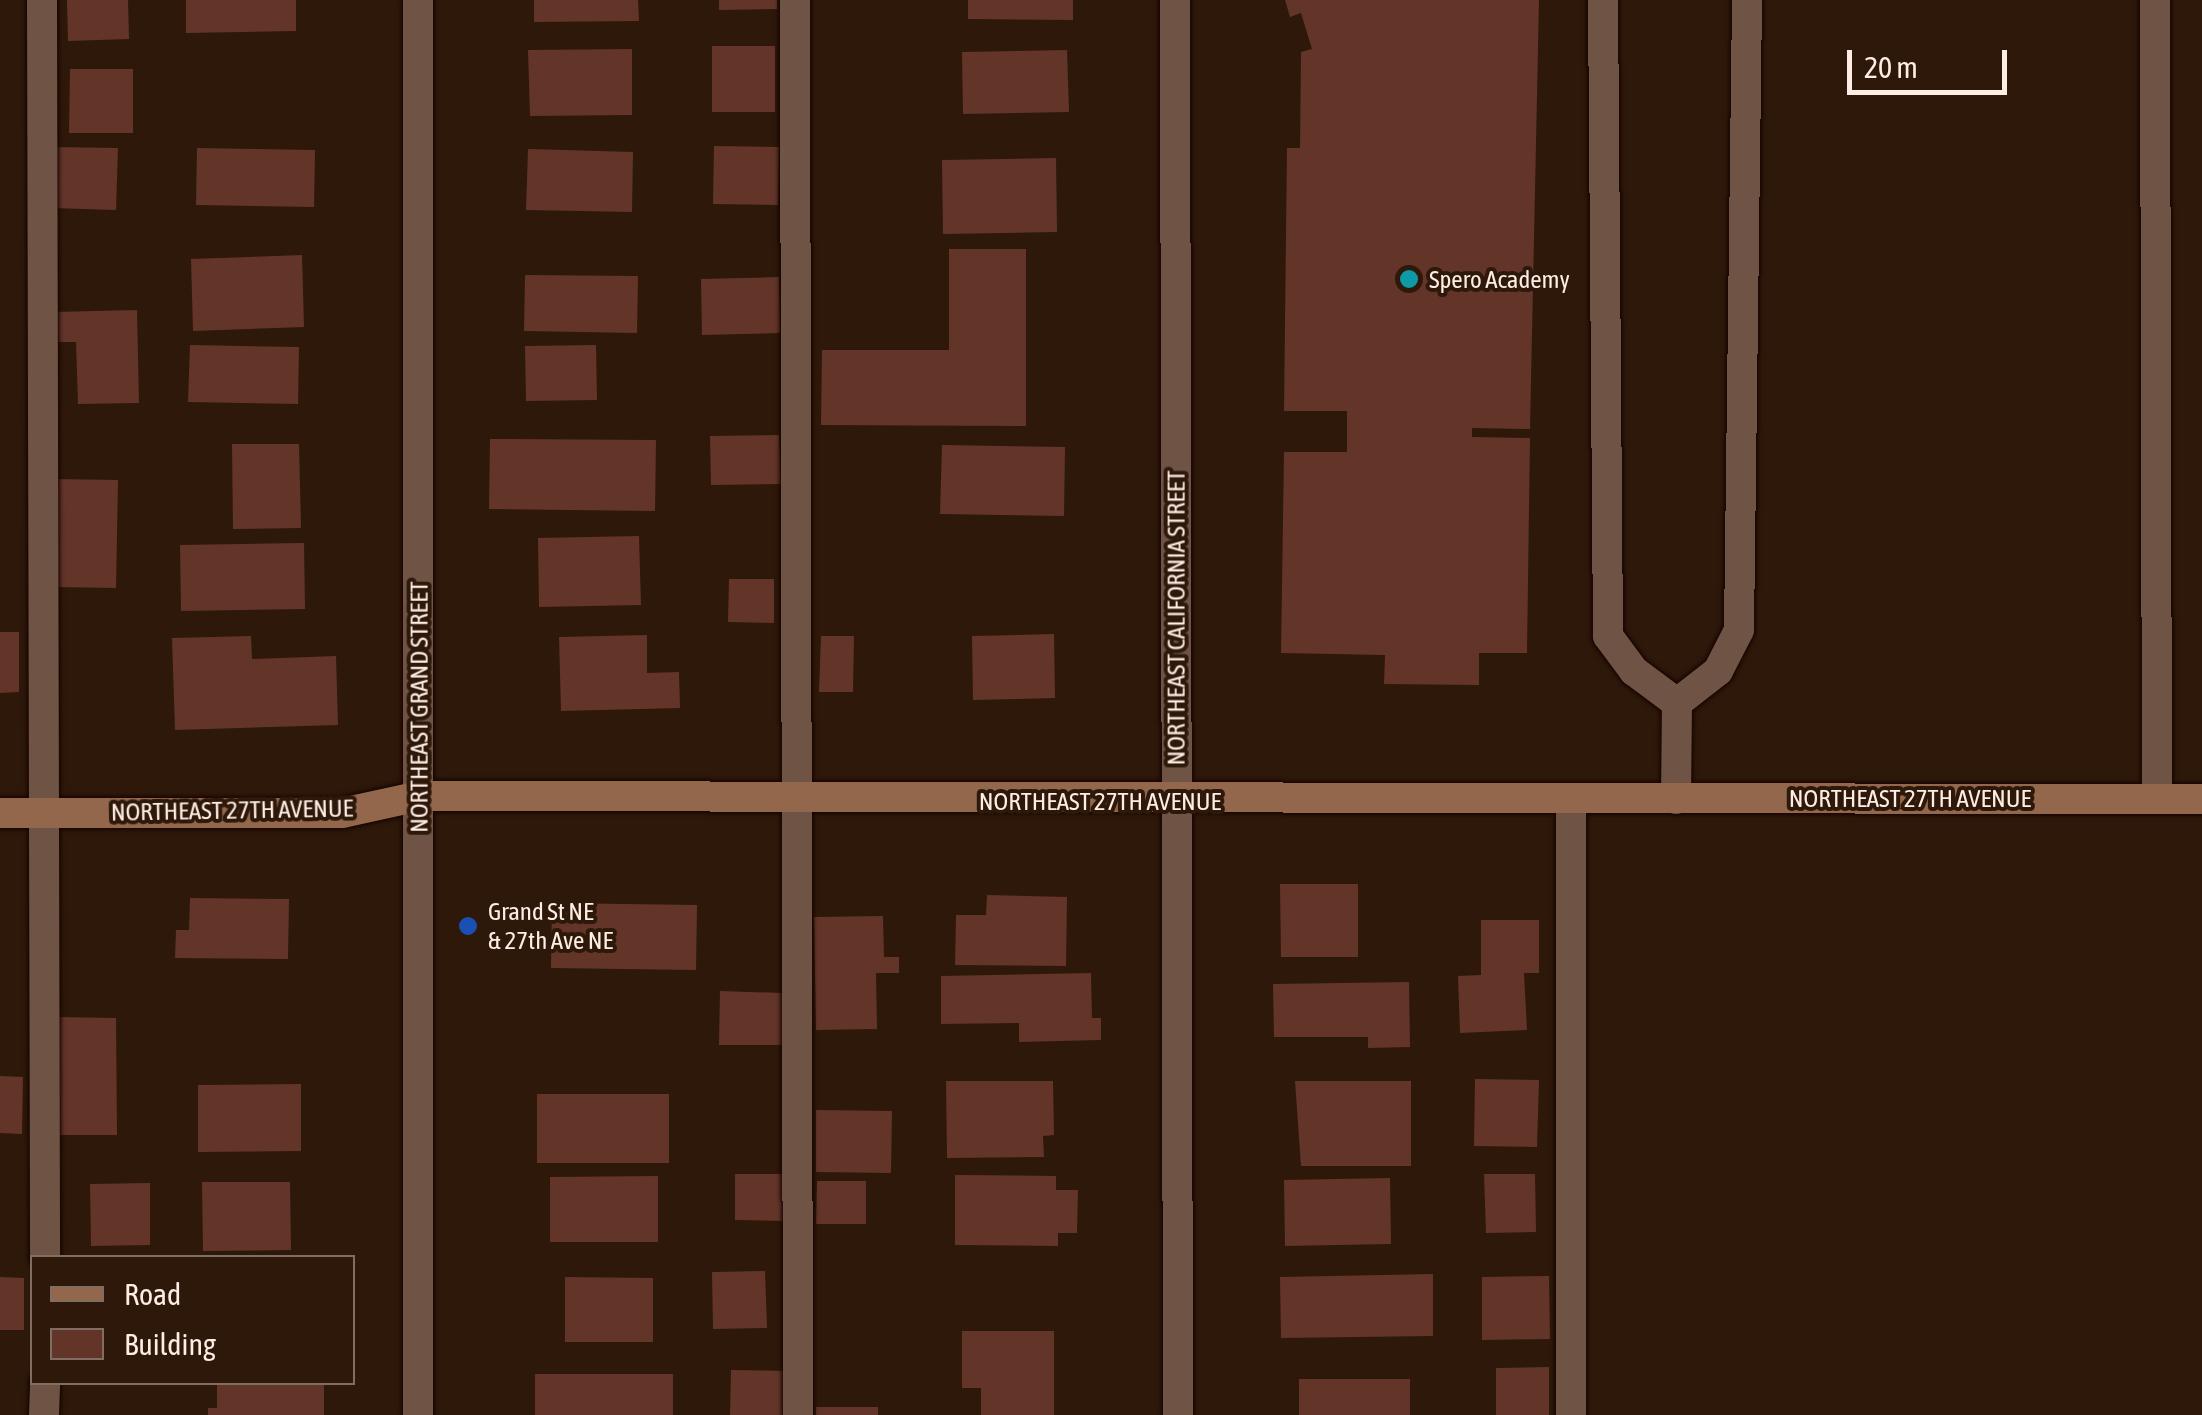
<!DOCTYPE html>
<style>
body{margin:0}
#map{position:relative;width:2202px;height:1415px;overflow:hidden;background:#2e180a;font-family:"Asap Condensed",sans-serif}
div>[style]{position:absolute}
.building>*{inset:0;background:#623528}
.roads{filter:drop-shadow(0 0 2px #150300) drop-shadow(0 0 2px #150300)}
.lane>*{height:30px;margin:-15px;padding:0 15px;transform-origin:15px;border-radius:15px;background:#6f5445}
.street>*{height:30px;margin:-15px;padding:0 15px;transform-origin:15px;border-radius:15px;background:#6f5445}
.secondary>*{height:30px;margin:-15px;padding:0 15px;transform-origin:15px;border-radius:15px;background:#93674b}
.dots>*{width:28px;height:28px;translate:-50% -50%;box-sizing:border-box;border:5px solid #2e180a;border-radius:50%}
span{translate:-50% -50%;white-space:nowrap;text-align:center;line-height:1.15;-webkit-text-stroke:8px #2e180a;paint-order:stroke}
.poi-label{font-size:25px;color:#feede4}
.left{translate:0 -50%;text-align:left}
.street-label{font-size:25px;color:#feede4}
.legend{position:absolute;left:30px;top:1255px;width:325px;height:130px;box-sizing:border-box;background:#2e180a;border:2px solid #816d61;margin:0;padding:12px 18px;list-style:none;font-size:30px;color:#feede4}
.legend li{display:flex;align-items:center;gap:20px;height:50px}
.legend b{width:50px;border:2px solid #816d61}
.scale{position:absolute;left:1847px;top:50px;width:160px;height:45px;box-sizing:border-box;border:5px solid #feede4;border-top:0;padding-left:12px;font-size:30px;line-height:35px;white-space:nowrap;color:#feede4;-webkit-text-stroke:8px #2e180a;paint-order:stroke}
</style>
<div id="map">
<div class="building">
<i style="clip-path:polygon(67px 0,128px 0,129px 39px,68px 41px)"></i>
<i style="clip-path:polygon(186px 0,296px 0,296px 31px,186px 33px)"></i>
<i style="clip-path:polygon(534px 0,638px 0,639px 21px,534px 22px)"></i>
<i style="clip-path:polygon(719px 0,777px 0,777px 9px,719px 10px)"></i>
<i style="clip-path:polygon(968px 0,1073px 0,1073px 20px,968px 19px)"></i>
<i style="clip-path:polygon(1285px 0,1539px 0,1530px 429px,1472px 428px,1472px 437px,1530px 438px,1527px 653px,1479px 653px,1479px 685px,1384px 684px,1385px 655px,1281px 653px,1284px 452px,1347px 452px,1347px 411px,1284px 411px,1287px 148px,1300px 148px,1301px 52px,1312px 49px,1301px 13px,1290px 17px)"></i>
<i style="clip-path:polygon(712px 46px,775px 46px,775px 112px,712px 112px)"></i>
<i style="clip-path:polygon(632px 49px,632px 115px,530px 116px,528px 50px)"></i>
<i style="clip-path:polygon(1067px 50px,1069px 112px,963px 114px,962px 52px)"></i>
<i style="clip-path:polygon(70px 69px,133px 69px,133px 133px,69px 133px)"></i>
<i style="clip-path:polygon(714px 146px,779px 147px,778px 205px,713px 204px)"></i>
<i style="clip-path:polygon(53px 147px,118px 148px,116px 210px,52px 208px)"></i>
<i style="clip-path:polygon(197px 148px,315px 150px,314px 207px,196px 205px)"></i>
<i style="clip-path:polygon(528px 149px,633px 152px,632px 212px,526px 210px)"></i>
<i style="clip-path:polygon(1056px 158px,1057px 232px,943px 234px,942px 160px)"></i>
<i style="clip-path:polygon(949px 249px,1026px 249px,1026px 426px,821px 425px,822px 350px,949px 350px)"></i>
<i style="clip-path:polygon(302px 255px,304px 327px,193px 331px,191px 259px)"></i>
<i style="clip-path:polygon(525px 275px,638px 276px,637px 333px,524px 331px)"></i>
<i style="clip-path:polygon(779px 277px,780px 333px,702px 335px,701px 279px)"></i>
<i style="clip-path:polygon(137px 310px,139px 403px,78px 404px,76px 342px,53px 342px,52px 312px)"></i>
<i style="clip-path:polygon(190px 345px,299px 347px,298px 404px,188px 402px)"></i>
<i style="clip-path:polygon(596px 345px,597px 400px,526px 401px,525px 346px)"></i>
<i style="clip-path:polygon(779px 435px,781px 484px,711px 485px,710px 436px)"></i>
<i style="clip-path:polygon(490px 439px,656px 440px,655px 511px,489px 509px)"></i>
<i style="clip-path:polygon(232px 444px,299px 444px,301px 528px,233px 529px)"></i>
<i style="clip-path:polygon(942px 445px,1065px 447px,1064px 516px,940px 514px)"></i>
<i style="clip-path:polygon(53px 479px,118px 480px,116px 588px,52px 587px)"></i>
<i style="clip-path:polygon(639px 536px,641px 605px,539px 607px,538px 538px)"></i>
<i style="clip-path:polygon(304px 543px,305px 609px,181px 611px,180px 545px)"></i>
<i style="clip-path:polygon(729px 579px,774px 579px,774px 623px,728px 622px)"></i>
<i style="clip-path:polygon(0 632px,19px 632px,19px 692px,0 693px)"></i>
<i style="clip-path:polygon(1054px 634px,1055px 698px,973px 700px,972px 636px)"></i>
<i style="clip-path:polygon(647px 635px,647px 673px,679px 672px,680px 708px,561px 711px,559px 637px)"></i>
<i style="clip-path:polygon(251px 636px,252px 659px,336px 656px,338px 725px,175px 730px,172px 638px)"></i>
<i style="clip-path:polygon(821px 636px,854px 636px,853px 692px,819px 692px)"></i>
<i style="clip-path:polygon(1280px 884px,1358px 884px,1358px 957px,1281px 957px)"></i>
<i style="clip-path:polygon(987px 895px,1067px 897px,1066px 966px,955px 965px,956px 915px,986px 915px)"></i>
<i style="clip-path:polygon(190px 898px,289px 899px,288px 959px,175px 958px,176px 930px,189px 930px)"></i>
<i style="clip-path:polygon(552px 903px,697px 905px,696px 970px,551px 968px)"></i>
<i style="clip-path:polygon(883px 916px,884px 957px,899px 957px,899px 973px,876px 973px,877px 1029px,816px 1030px,814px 917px)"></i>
<i style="clip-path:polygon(1481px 920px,1539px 920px,1539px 973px,1524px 973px,1527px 1030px,1460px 1033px,1458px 976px,1481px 975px)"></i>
<i style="clip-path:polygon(1091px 973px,1092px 1018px,1101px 1018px,1101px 1040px,1019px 1042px,1019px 1023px,941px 1024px,941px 976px)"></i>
<i style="clip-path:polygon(1409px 982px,1410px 1047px,1368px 1048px,1368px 1037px,1274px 1037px,1273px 984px)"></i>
<i style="clip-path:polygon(720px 991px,783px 993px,782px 1045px,719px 1045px)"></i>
<i style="clip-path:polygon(57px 1017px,116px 1018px,117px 1135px,57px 1135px)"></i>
<i style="clip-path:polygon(0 1076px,23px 1077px,22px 1134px,0 1133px)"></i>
<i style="clip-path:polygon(1475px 1079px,1539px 1080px,1537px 1147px,1474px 1146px)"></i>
<i style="clip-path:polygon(946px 1081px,1053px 1081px,1054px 1135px,1043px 1136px,1044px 1157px,947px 1158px)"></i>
<i style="clip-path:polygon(1295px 1081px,1411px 1081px,1411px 1166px,1301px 1166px)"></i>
<i style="clip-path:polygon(301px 1084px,301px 1151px,198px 1152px,198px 1085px)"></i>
<i style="clip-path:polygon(537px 1094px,669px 1094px,669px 1163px,537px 1163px)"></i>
<i style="clip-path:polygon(816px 1110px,892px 1111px,891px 1173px,816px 1172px)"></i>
<i style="clip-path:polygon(735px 1174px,787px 1174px,786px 1221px,735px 1220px)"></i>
<i style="clip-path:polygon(1484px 1174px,1535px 1174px,1536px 1232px,1486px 1233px)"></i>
<i style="clip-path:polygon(955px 1175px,1056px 1176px,1056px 1190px,1078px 1190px,1077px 1233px,1058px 1233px,1058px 1246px,955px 1245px)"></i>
<i style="clip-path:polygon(658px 1176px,658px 1242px,550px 1242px,550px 1177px)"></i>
<i style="clip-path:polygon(1390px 1178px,1391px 1244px,1285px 1246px,1284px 1180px)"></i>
<i style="clip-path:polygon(817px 1181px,866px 1181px,866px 1224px,816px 1224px)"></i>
<i style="clip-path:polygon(202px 1182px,290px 1182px,291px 1250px,203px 1251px)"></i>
<i style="clip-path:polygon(150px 1183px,150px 1245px,91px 1246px,90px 1184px)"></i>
<i style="clip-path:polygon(765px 1271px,767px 1328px,713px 1329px,712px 1272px)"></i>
<i style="clip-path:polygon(1433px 1274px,1433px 1336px,1281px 1338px,1280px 1277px)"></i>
<i style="clip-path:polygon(1549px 1276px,1550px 1339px,1482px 1340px,1482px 1277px)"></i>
<i style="clip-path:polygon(0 1277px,24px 1278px,24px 1330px,0 1330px)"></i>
<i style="clip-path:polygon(565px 1277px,653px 1278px,653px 1342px,565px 1342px)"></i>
<i style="clip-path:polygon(962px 1331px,1054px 1331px,1054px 1415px,981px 1415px,981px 1388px,962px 1388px)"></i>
<i style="clip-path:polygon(1549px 1367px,1549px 1415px,1496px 1415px,1496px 1368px)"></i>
<i style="clip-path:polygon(731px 1370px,788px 1371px,787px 1415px,730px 1415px)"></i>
<i style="clip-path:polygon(535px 1374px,673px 1374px,673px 1415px,535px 1415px)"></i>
<i style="clip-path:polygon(1299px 1379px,1410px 1379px,1410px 1415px,1299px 1415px)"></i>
<i style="clip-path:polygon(217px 1382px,324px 1382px,324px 1415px,208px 1415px,208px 1408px,217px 1408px)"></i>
<i style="clip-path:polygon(816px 1407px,878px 1407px,878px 1415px,816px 1415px)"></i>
</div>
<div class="roads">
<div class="lane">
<i style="left:42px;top:0;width:1258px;rotate:89.86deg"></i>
<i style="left:795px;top:0;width:1415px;rotate:89.88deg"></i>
<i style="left:1603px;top:0;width:636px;rotate:89.55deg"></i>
<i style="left:1608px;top:636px;width:44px;rotate:53.4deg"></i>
<i style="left:1634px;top:671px;width:54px;rotate:36.7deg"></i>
<i style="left:2155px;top:0;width:798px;rotate:89.86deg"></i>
<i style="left:1677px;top:703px;width:52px;rotate:-38deg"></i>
<i style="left:1718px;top:671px;width:46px;rotate:-62.9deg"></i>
<i style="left:1739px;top:630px;width:630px;rotate:-89.27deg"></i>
<i style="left:1676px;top:799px;width:96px;rotate:-89.4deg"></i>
<i style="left:44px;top:1415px;width:33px;rotate:-88deg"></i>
<i style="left:1571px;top:1415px;width:615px;rotate:-90deg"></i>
</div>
<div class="street">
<i style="left:418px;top:0;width:1415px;rotate:90deg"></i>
<i style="left:1175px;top:0;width:1415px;rotate:89.88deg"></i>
</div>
<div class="secondary">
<i style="left:0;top:813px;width:342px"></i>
<i style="left:342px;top:813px;width:80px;rotate:-12.3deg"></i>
<i style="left:420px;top:796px;width:1782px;rotate:0.1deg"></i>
</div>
</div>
<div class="dots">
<i style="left:1409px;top:279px;background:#0f9aa8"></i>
<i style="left:468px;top:926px;background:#1a4fb4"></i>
</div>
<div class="poi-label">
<span class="left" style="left:1429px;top:279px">Spero Academy</span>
<span class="left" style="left:488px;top:926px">Grand St NE<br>&amp; 27th Ave NE</span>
</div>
<div class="street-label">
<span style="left:1176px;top:618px;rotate:-90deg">NORTHEAST CALIFORNIA STREET</span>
<span style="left:419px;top:707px;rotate:-90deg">NORTHEAST GRAND STREET</span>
<span style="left:1910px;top:798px">NORTHEAST 27TH AVENUE</span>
<span style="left:1100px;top:801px">NORTHEAST 27TH AVENUE</span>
<span style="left:232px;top:810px;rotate:-1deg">NORTHEAST 27TH AVENUE</span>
</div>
<ul class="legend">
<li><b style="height:12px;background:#93674b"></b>Road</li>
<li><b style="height:28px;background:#623528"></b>Building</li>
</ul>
<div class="scale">20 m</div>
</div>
